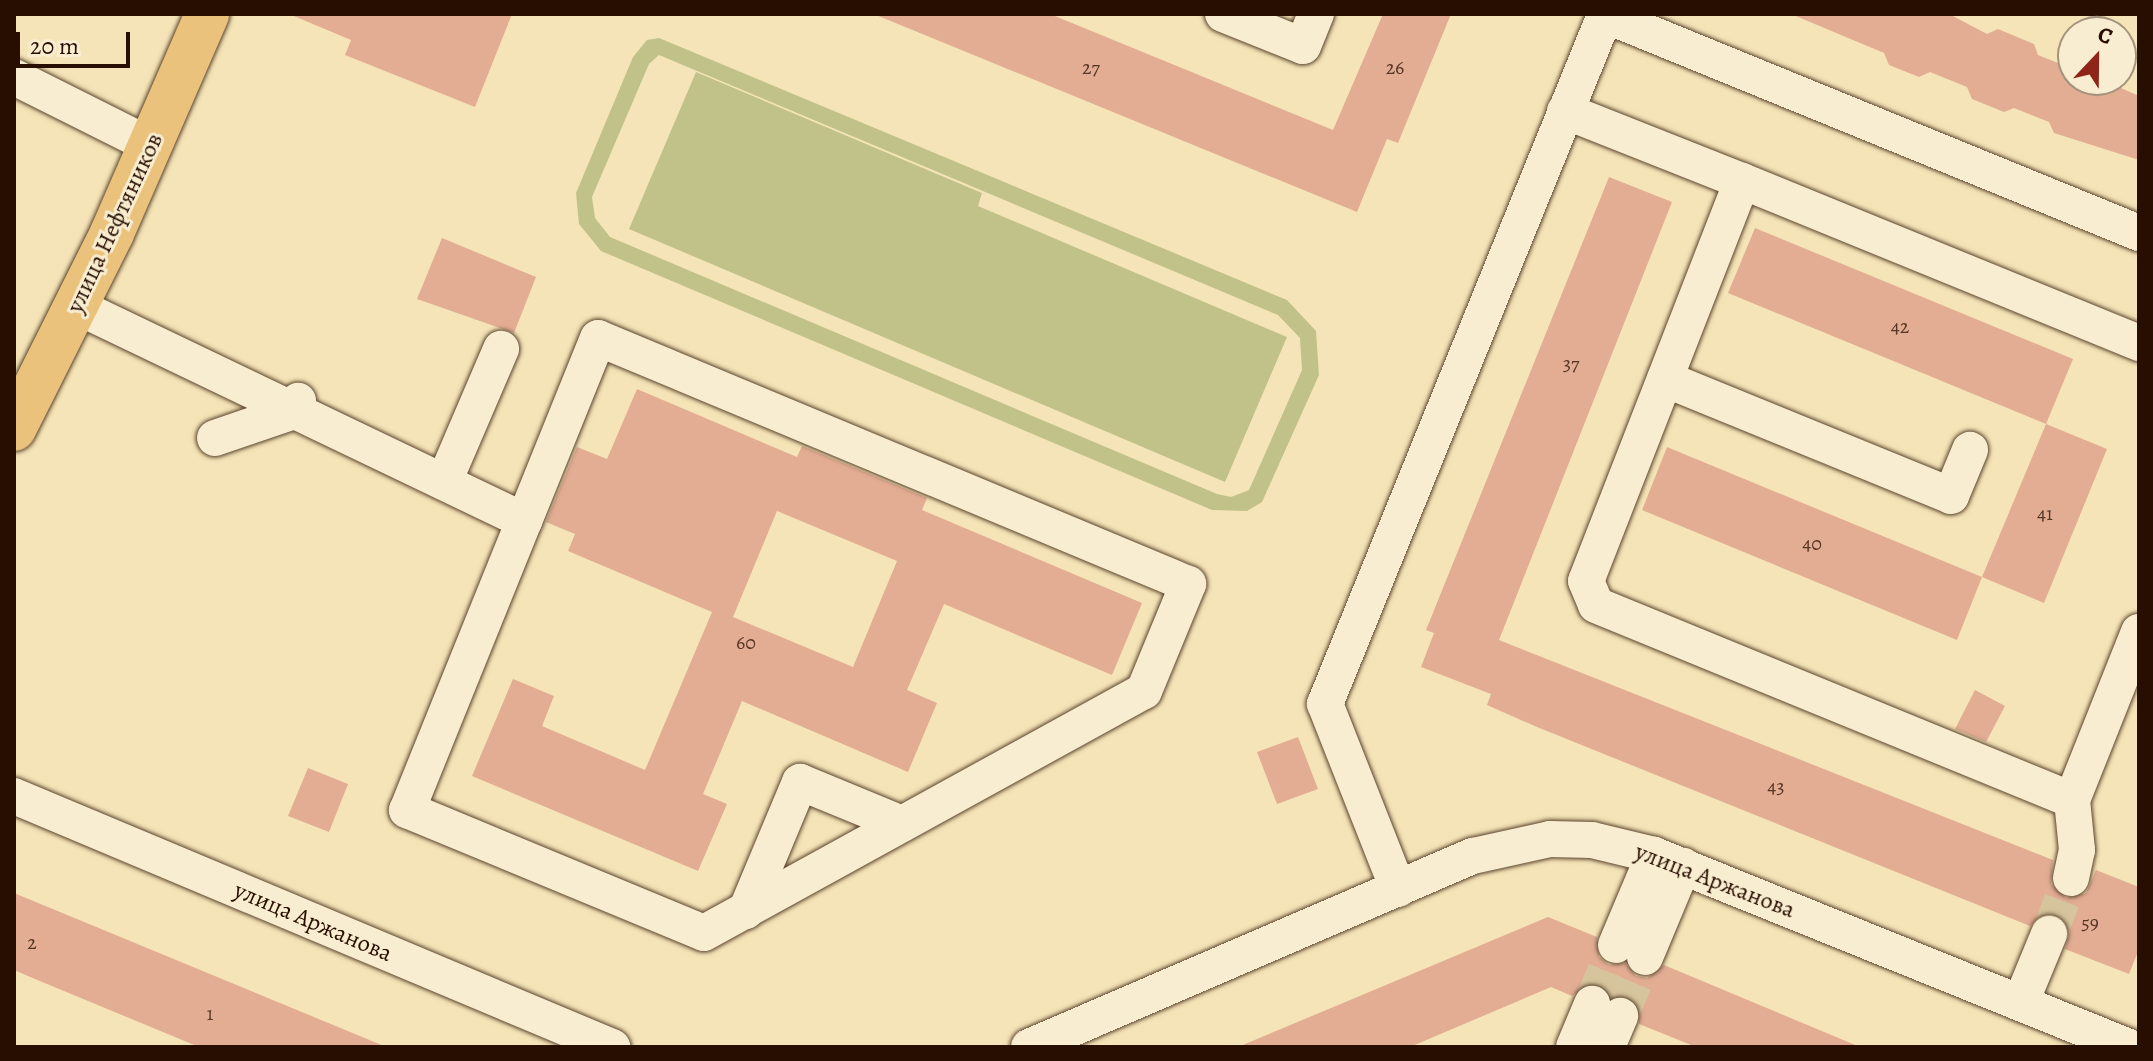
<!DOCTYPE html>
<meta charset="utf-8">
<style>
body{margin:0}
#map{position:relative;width:2153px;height:1061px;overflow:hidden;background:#f5e4b7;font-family:Alegreya,serif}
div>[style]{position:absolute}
.green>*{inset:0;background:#c1c28a}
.building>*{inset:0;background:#e3ad94}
.minor-tunnel>*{height:36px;margin-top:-18px;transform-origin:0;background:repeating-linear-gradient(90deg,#d6c49c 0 36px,transparent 0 54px)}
.roads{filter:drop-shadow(0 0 2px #5b442e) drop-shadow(0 0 2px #5b442e)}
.minor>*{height:36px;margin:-18px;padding:0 18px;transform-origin:18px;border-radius:18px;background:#f8edd0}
.major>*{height:44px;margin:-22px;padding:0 22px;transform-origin:22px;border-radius:22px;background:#eac27c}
span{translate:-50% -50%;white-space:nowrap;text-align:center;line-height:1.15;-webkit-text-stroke:6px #f8edd0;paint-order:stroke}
.number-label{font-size:20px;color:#573625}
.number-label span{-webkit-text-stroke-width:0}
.street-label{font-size:24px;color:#280e00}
.frame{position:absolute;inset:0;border:16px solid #280e00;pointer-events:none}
.north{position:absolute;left:2057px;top:16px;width:80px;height:80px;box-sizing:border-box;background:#f8edd0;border:2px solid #a5947d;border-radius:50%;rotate:22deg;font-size:22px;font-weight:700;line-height:32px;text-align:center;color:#280e00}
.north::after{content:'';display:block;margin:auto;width:28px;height:36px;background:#8f2418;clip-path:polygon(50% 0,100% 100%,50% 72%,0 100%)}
.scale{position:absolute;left:16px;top:32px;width:114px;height:36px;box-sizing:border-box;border:4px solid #280e00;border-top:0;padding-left:10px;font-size:24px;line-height:28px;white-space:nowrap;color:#280e00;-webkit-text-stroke:6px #f8edd0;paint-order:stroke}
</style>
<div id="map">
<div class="green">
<i style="clip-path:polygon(evenodd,659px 38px,1287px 300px,1316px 331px,1319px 375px,1262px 502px,1247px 511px,1212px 510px,601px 251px,579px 224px,576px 193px,633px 57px,647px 40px,659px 38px,659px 55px,1278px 315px,1300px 338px,1302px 370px,1249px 490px,1231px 497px,1217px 494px,610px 237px,595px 218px,592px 197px,649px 64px,659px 55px)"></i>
<i style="clip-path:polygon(696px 72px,982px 193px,978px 206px,1287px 337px,1225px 482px,629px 229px)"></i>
</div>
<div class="building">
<i style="clip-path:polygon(289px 14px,512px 14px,475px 107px,345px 55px,351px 40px)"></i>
<i style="clip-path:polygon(1050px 14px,1333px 130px,1383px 14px,1451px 14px,1398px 143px,1387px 139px,1357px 212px,876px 15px)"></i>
<i style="clip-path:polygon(1791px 14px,1949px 14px,1987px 34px,1998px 29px,2034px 44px,2038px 55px,2073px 69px,2073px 80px,2117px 80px,2121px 88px,2139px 96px,2139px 160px,2054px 133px,2049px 122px,2014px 108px,2004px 112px,1972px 99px,1967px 87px,1930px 72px,1919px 77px,1889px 65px,1884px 53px)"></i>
<i style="clip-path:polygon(1609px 177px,1672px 202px,1499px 640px,2053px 860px,2051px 884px,2066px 898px,2086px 893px,2096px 870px,2139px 887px,2139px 949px,2129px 974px,2065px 949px,2070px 930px,2058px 915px,2045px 913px,2030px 926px,1537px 727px,1487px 705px,1491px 694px,1421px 667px,1434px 633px,1426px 630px)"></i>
<i style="clip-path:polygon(1755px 228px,2073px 359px,2046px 424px,1728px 293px)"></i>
<i style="clip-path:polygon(442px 238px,536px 277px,514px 333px,417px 299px)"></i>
<i style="clip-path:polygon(evenodd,637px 389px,797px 457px,802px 446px,927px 498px,922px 510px,1142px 603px,1112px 675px,944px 604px,907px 690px,937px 703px,908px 772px,742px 701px,703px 794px,727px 804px,698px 871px,472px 776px,513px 679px,554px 696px,542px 726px,645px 770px,712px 612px,568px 551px,575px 534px,546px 522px,577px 447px,607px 459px,637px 389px,777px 511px,897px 561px,853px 667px,733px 617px,777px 511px)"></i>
<i style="clip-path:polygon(2046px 424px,2107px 449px,2044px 603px,1982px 577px)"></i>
<i style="clip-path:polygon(1667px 447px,1982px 577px,1957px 640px,1642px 510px)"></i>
<i style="clip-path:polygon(1975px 690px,2005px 706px,1986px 742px,1955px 729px)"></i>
<i style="clip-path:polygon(1298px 737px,1318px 789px,1277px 804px,1257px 752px)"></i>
<i style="clip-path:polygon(308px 768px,348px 784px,329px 832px,288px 816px)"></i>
<i style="clip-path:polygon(14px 893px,384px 1046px,384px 1047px,199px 1047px,35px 979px,14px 970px)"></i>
<i style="clip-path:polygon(1548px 917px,1597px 937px,1599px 957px,1609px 965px,1625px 963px,1636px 976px,1647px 978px,1664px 965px,1860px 1047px,1696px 1047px,1639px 1024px,1636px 1003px,1627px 996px,1611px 998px,1601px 985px,1590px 983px,1572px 996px,1551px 987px,1410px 1047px,1238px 1047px)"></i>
</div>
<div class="minor-tunnel">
<i style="left:2049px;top:934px;width:60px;rotate:-68.6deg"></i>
<i style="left:1592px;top:1004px;width:64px;rotate:-67.9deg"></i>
<i style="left:1620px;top:1016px;width:64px;rotate:-67deg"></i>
</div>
<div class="roads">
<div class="minor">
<i style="left:1223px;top:14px;width:86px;rotate:21.8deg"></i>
<i style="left:1303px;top:46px;width:35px;rotate:-68deg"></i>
<i style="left:14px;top:77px;width:154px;rotate:26.6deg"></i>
<i style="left:1565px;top:111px;width:190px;rotate:21.6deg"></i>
<i style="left:1742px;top:181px;width:429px;rotate:111.3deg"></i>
<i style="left:1586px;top:581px;width:26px;rotate:67deg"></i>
<i style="left:1596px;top:605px;width:514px;rotate:22.28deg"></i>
<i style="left:2072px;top:800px;width:181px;rotate:-68.3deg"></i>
<i style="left:1742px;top:181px;width:429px;rotate:22.2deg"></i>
<i style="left:76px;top:306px;width:497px;rotate:25.6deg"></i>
<i style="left:524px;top:521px;width:312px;rotate:112deg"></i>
<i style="left:407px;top:810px;width:321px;rotate:22.5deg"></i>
<i style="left:704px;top:933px;width:502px;rotate:-28.81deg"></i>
<i style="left:1144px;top:691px;width:116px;rotate:-67.6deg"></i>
<i style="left:1188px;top:584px;width:639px;rotate:-157.37deg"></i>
<i style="left:598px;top:338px;width:197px;rotate:112deg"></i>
<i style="left:1665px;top:379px;width:309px;rotate:22.2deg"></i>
<i style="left:1951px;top:496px;width:50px;rotate:-67.6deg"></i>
<i style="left:215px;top:438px;width:83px;rotate:-18.9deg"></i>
<i style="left:294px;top:411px;width:11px;rotate:-68deg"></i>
<i style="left:444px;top:482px;width:145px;rotate:-66.8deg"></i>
<i style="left:14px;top:796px;width:649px;rotate:22.77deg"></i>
<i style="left:2071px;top:878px;width:29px;rotate:-78deg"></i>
<i style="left:2077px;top:850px;width:50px;rotate:-95.7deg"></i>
<i style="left:1398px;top:889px;width:199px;rotate:-111.5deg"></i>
<i style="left:1325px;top:704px;width:744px;rotate:-67.88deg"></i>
<i style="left:1605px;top:15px;width:577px;rotate:22.21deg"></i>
<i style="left:746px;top:911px;width:140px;rotate:-67.3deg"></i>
<i style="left:800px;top:782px;width:110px;rotate:22.4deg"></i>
<i style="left:1616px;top:945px;width:98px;rotate:-67.1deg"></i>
<i style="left:1645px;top:957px;width:99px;rotate:-67.3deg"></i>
<i style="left:2021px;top:1002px;width:74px;rotate:-67.6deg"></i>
<i style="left:1029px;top:1047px;width:483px;rotate:-23.3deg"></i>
<i style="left:1473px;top:856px;width:79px;rotate:-12.4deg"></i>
<i style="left:1550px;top:839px;width:42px;rotate:1.4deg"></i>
<i style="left:1592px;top:840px;width:64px;rotate:13.6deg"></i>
<i style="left:1654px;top:855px;width:512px;rotate:22.01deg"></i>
<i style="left:1574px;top:1047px;width:47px;rotate:-67.3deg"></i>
<i style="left:1607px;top:1047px;width:34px;rotate:-67deg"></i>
</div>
<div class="major">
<i style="left:14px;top:429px;width:219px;rotate:-63.4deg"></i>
<i style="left:112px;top:233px;width:239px;rotate:-66.5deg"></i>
</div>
</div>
<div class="number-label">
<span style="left:1091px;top:67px">27</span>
<span style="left:1395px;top:67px">26</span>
<span style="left:1900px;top:326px">42</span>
<span style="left:1571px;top:363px">37</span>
<span style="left:2045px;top:513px">41</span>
<span style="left:1812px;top:543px">40</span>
<span style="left:746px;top:642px">60</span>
<span style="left:1776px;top:786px">43</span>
<span style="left:2090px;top:922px">59</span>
<span style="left:32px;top:942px">2</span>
<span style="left:210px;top:1013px">1</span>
</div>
<div class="street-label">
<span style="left:115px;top:223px;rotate:-65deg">улица Нефтяников</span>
<span style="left:1715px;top:881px;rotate:21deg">улица Аржанова</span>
<span style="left:313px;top:922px;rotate:23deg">улица Аржанова</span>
</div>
<div class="frame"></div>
<div class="north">С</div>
<div class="scale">20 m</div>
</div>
